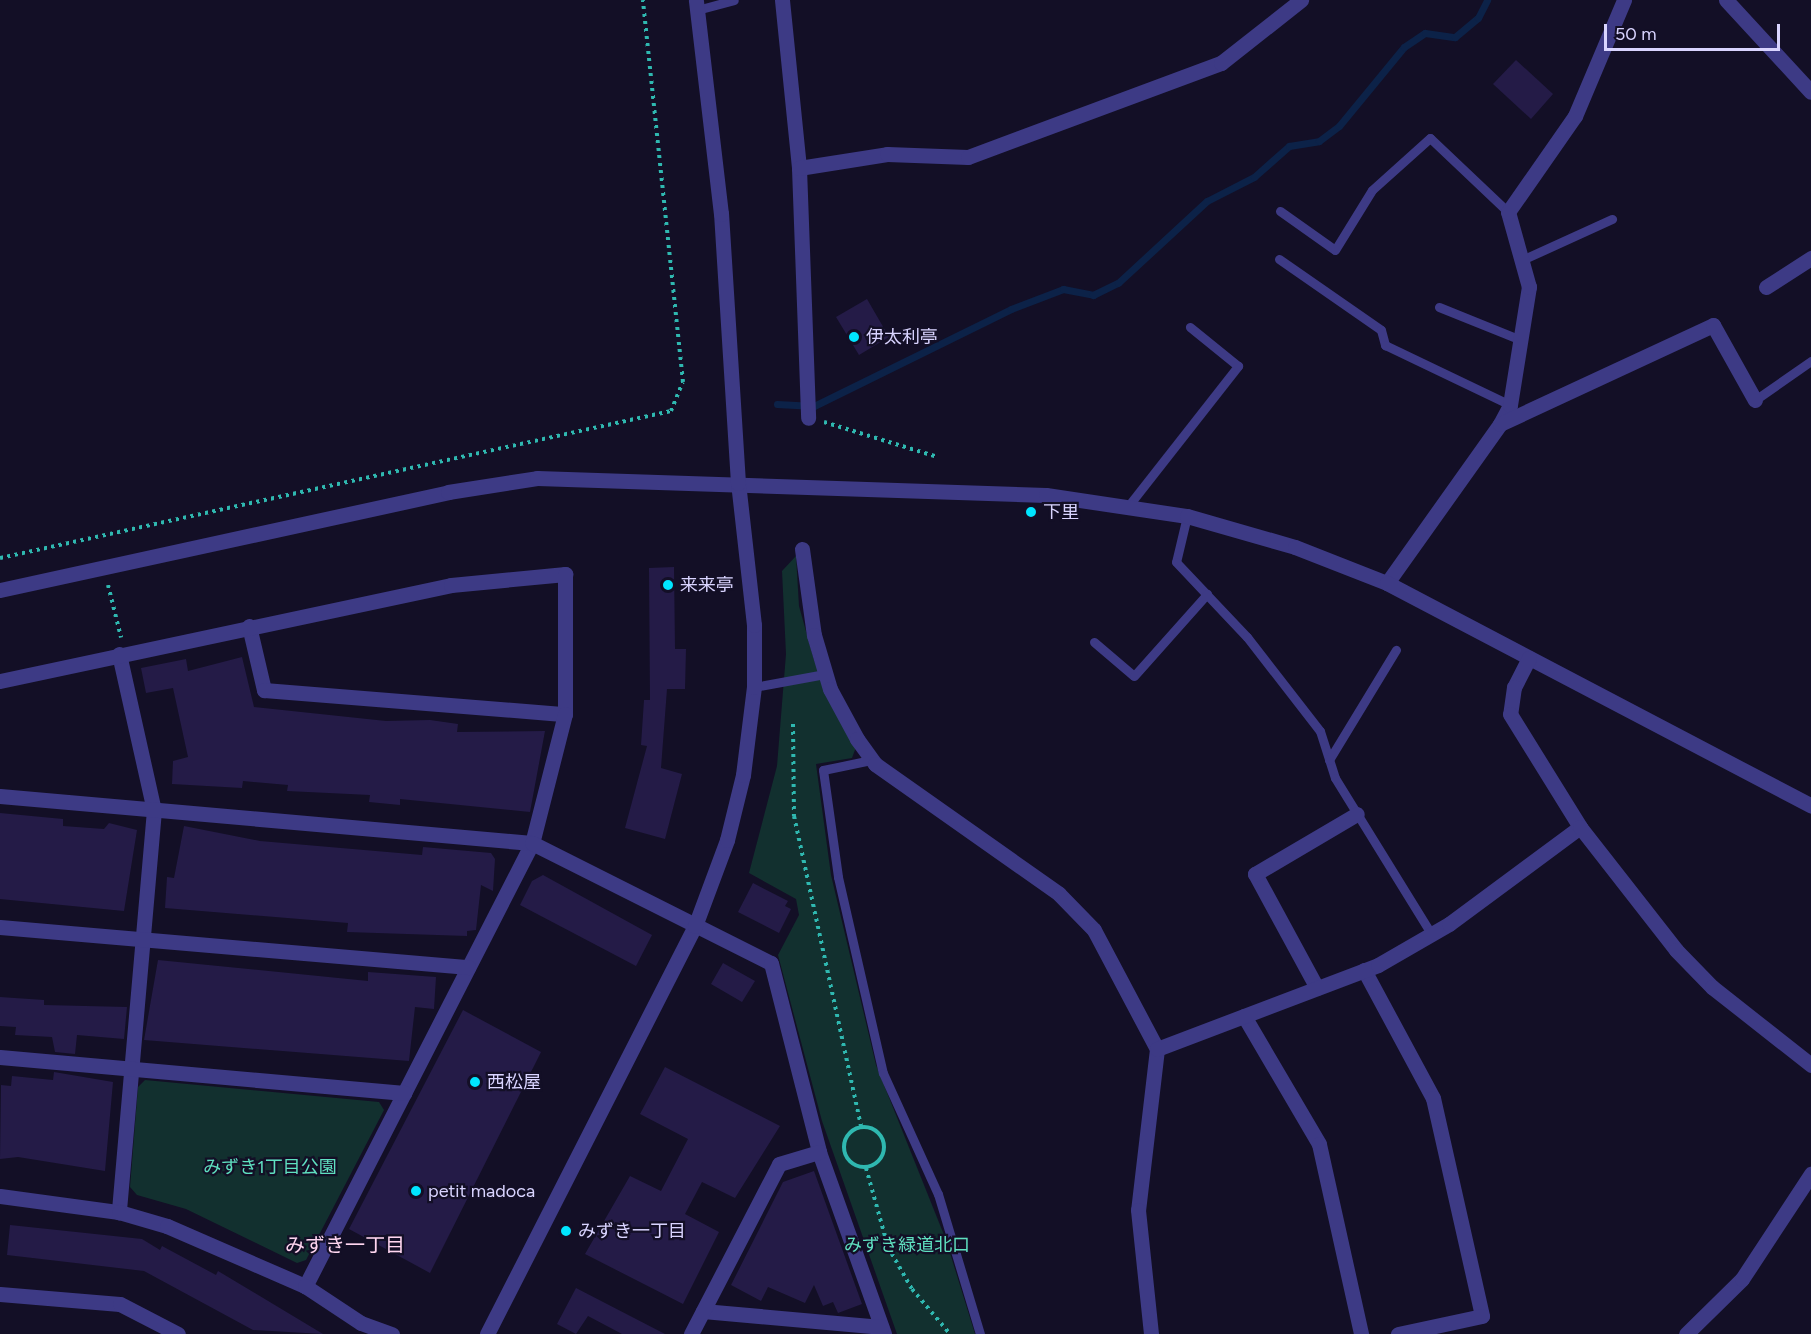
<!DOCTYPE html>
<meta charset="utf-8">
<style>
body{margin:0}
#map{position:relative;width:1811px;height:1334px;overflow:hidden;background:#130f26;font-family:Figtree,"Noto Sans JP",sans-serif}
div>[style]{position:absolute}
.green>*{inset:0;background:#12302f}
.stream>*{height:7px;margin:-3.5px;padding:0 3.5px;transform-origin:3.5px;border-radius:3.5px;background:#0c2248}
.building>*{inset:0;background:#241b47}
.path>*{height:4px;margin-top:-2px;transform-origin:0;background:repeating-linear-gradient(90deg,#2fb8b0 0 3px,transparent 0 7.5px)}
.path>.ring{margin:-2px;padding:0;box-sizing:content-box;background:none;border:4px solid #2fb8b0;border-radius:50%}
.service>*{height:9px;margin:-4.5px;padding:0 4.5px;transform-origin:4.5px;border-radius:4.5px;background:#3d3a85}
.minor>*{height:15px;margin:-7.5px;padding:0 7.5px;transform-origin:7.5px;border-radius:7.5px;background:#3d3a85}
.tertiary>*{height:15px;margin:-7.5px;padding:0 7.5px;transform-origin:7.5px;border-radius:7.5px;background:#3d3a85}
.dots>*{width:16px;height:16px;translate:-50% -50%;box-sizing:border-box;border:3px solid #130f26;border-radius:50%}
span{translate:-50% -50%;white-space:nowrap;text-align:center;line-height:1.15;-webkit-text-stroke:4.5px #130f26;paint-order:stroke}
.poi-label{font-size:18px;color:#d9d4ff}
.left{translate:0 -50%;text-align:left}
.park-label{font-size:18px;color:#5fe0c0}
.neighbourhood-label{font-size:20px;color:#ffd6f0}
.scale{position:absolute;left:1604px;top:24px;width:176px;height:27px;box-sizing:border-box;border:3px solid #d9d4ff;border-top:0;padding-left:8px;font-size:18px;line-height:21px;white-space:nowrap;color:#d9d4ff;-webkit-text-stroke:4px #130f26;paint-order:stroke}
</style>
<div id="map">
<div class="green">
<i style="clip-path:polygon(796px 556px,799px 606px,814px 660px,856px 747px,852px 758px,816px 764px,831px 875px,876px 1065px,946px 1240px,975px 1334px,897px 1334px,822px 1121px,778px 955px,799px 915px,796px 899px,749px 873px,777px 766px,786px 654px,782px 571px)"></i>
<i style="clip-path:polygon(145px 1080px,379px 1102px,384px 1110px,306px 1260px,297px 1263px,186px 1209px,137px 1195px,130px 1187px,138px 1087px)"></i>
</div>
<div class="stream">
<i style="left:777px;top:404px;width:37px;rotate:3deg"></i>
<i style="left:814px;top:406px;width:220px;rotate:-26.2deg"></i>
<i style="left:1011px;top:309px;width:56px;rotate:-21deg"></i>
<i style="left:1063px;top:289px;width:31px;rotate:11deg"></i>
<i style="left:1093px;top:295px;width:28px;rotate:-26deg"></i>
<i style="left:1118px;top:283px;width:121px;rotate:-42.7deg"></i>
<i style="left:1207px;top:201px;width:53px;rotate:-27.1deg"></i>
<i style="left:1254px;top:177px;width:47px;rotate:-41.5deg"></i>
<i style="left:1289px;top:146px;width:30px;rotate:-9deg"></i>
<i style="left:1319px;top:141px;width:25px;rotate:-37deg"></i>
<i style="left:1339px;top:126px;width:102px;rotate:-50.6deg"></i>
<i style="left:1404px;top:47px;width:25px;rotate:-34deg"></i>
<i style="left:1425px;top:33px;width:30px;rotate:8deg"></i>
<i style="left:1455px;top:37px;width:30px;rotate:-40deg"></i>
<i style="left:1478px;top:18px;width:20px;rotate:-63deg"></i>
</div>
<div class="building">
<i style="clip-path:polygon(1516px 60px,1553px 94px,1531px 119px,1493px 84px)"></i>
<i style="clip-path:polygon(867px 299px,889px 337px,859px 355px,836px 317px)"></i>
<i style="clip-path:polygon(674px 567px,675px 649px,686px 649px,685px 689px,667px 689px,661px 768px,682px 774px,665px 839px,625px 828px,647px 746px,641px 745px,644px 700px,650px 700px,649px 568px)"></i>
<i style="clip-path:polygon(242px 657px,254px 707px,386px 721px,430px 720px,458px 724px,457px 732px,545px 731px,530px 812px,400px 799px,400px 805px,369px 802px,370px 795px,287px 791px,288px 785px,243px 781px,242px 788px,172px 784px,173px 761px,188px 757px,173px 688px,146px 693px,141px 668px,186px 659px,188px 671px)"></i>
<i style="clip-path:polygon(0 813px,63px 819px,63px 826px,104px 829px,109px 823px,137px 830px,124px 911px,0 899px)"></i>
<i style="clip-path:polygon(184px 826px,260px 841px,422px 855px,423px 847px,491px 853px,495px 859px,493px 891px,481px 885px,476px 930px,467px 931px,467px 936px,347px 932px,348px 923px,165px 908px,167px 877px,174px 878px)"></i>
<i style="clip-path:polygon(543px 875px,652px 935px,636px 966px,520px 905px,532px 881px)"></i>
<i style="clip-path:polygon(753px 883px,788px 901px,785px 906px,791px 909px,779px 933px,738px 912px)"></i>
<i style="clip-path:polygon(158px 960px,368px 981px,368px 972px,436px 977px,434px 1009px,415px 1007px,409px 1061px,144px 1040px)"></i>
<i style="clip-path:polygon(723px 963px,755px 981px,742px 1002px,711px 984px)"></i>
<i style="clip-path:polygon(0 997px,44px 1000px,44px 1005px,127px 1007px,124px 1039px,77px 1035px,75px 1054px,55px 1052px,52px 1037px,15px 1035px,16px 1027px,0 1026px)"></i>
<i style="clip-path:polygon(463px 1010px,541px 1052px,430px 1273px,349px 1229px)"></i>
<i style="clip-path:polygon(665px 1067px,780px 1126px,735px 1198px,702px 1182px,685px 1214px,719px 1232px,683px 1304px,585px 1254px,630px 1176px,661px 1191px,688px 1139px,640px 1114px)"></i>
<i style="clip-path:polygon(54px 1072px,113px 1082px,105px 1171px,18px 1157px,0 1159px,1px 1085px,11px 1086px,12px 1076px,53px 1080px)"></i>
<i style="clip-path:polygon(814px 1171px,862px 1304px,838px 1313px,833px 1302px,823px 1306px,814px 1285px,805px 1303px,768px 1287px,761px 1301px,731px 1285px,783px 1182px)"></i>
<i style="clip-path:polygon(10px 1225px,142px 1239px,160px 1250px,162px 1246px,216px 1275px,218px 1271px,323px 1334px,253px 1330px,144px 1271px,7px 1255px)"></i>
<i style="clip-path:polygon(576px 1288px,665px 1334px,622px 1334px,588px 1316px,576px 1334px,557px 1324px)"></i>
</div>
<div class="path">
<i style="left:824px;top:422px;width:119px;rotate:17.1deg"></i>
<i style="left:0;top:558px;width:687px;rotate:-12.36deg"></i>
<i style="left:671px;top:411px;width:31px;rotate:-68deg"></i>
<i style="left:683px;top:382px;width:384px;rotate:-96deg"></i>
<i style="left:108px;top:585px;width:54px;rotate:76deg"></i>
<i style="left:793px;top:724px;width:92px;rotate:89.4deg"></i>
<i style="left:794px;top:816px;width:318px;rotate:77.8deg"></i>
<i class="ring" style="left:844px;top:1127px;width:36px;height:36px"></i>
<i style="left:866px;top:1168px;width:82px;rotate:74.4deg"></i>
<i style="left:888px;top:1247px;width:48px;rotate:60.3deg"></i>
<i style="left:912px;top:1289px;width:59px;rotate:49.8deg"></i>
</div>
<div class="service">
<i style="left:697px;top:10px;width:38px;rotate:-15deg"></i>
<i style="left:1280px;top:211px;width:67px;rotate:35.3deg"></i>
<i style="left:1335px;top:250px;width:70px;rotate:-58.3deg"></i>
<i style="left:1372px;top:190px;width:78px;rotate:-41.9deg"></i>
<i style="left:1430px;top:138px;width:108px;rotate:43.5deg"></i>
<i style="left:1279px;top:259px;width:124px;rotate:34.8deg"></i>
<i style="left:1381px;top:330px;width:16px;rotate:75deg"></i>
<i style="left:1385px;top:345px;width:139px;rotate:25.6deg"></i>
<i style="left:1522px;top:260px;width:99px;rotate:-24.5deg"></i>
<i style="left:1439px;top:307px;width:88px;rotate:21.9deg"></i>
<i style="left:1755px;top:400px;width:68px;rotate:-34.9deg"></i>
<i style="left:1129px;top:505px;width:177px;rotate:-51.9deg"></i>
<i style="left:1238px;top:366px;width:62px;rotate:-140.9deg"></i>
<i style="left:1187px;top:516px;width:47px;rotate:103.4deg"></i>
<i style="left:1176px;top:562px;width:103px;rotate:46.6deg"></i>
<i style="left:1247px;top:637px;width:119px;rotate:52.2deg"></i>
<i style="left:1320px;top:731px;width:49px;rotate:72.3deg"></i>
<i style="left:1335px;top:778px;width:181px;rotate:58.3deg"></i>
<i style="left:1094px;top:642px;width:52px;rotate:40.4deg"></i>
<i style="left:1134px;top:676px;width:110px;rotate:-48.3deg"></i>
<i style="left:754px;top:687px;width:72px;rotate:-10.4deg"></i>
<i style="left:871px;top:760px;width:49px;rotate:168.2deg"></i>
<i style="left:823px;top:770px;width:108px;rotate:82deg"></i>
<i style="left:838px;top:877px;width:201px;rotate:77.1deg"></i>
<i style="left:883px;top:1073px;width:133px;rotate:65.6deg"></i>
<i style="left:938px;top:1194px;width:146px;rotate:73.3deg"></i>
<i style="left:1329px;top:760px;width:129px;rotate:-58.7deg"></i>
</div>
<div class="minor">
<i style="left:782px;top:0;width:169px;rotate:84.2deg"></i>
<i style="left:799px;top:168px;width:250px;rotate:87.9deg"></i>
<i style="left:1726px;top:0;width:125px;rotate:47.3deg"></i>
<i style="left:799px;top:168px;width:89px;rotate:-9deg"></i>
<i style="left:887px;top:154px;width:81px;rotate:2.1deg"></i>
<i style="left:968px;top:157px;width:270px;rotate:-20.4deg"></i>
<i style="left:1221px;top:63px;width:102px;rotate:-38.2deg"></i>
<i style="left:1766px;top:287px;width:54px;rotate:-32.8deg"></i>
<i style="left:1500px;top:424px;width:21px;rotate:-62deg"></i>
<i style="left:1510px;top:405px;width:120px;rotate:-80.9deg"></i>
<i style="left:1529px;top:287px;width:78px;rotate:-105.6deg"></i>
<i style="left:1508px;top:212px;width:117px;rotate:-55.1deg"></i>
<i style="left:1575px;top:116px;width:126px;rotate:-67.1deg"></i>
<i style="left:802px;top:549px;width:87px;rotate:82.1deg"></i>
<i style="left:814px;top:635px;width:56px;rotate:73.5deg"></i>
<i style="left:830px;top:689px;width:57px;rotate:61.6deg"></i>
<i style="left:857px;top:739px;width:31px;rotate:54deg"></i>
<i style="left:875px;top:764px;width:225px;rotate:35.2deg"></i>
<i style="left:1059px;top:894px;width:50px;rotate:45.8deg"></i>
<i style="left:1094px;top:930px;width:135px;rotate:62.1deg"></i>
<i style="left:1157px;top:1049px;width:162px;rotate:96.7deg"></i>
<i style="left:1138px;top:1210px;width:125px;rotate:84deg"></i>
<i style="left:1387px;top:583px;width:195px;rotate:-54.6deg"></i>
<i style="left:1500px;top:424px;width:235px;rotate:-24.9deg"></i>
<i style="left:1713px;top:325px;width:86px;rotate:60.8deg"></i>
<i style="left:249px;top:626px;width:66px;rotate:76.8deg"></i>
<i style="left:264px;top:690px;width:302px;rotate:4.6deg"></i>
<i style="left:119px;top:654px;width:160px;rotate:77.4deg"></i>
<i style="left:154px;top:810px;width:404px;rotate:95deg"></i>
<i style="left:0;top:681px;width:461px;rotate:-12deg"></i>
<i style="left:451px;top:585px;width:115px;rotate:-5.5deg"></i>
<i style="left:565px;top:574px;width:140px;rotate:90deg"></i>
<i style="left:565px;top:714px;width:133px;rotate:104.3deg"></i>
<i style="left:532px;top:843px;width:498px;rotate:117.1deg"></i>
<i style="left:0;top:796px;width:534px;rotate:5.05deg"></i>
<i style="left:532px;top:843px;width:267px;rotate:26.7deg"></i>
<i style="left:771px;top:963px;width:195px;rotate:75.7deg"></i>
<i style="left:819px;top:1152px;width:193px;rotate:70.3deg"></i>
<i style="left:0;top:927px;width:470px;rotate:4.9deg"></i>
<i style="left:1364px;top:970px;width:145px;rotate:61.7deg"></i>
<i style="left:1433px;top:1098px;width:223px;rotate:77.3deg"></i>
<i style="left:1482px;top:1316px;width:86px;rotate:167.9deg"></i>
<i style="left:1317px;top:988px;width:130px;rotate:-118.5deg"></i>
<i style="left:1255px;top:874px;width:118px;rotate:-30.5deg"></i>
<i style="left:1244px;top:1016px;width:148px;rotate:59.6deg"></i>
<i style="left:1319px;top:1144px;width:195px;rotate:77.5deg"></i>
<i style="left:1157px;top:1049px;width:236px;rotate:-20.8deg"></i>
<i style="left:1378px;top:965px;width:82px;rotate:-30deg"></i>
<i style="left:1449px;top:924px;width:163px;rotate:-36.5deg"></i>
<i style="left:0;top:1057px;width:406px;rotate:5.1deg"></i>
<i style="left:0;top:1196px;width:120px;rotate:7.7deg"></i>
<i style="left:119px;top:1212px;width:50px;rotate:16.3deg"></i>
<i style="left:167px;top:1226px;width:150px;rotate:23.5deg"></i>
<i style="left:305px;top:1286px;width:67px;rotate:33.5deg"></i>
<i style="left:361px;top:1323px;width:33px;rotate:20deg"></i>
<i style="left:0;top:1294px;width:120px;rotate:4.8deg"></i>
<i style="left:120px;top:1304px;width:65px;rotate:27.3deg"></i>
<i style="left:703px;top:1311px;width:179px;rotate:5.1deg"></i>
<i style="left:691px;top:1334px;width:191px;rotate:-62.6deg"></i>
<i style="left:779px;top:1164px;width:42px;rotate:-16.7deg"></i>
<i style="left:1686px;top:1334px;width:78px;rotate:-44.5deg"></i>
<i style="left:1742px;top:1279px;width:126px;rotate:-56.7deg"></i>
</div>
<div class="tertiary">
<i style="left:0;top:590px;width:459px;rotate:-12.3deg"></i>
<i style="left:448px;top:492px;width:90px;rotate:-8.9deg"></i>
<i style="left:537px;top:478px;width:509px;rotate:1.91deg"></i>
<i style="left:1046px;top:495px;width:143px;rotate:8.5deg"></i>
<i style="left:1187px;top:516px;width:112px;rotate:16deg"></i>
<i style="left:1295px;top:547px;width:99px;rotate:21.4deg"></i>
<i style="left:1387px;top:583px;width:479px;rotate:27.7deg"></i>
<i style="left:1529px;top:658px;width:33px;rotate:117deg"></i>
<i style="left:1514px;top:687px;width:27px;rotate:98deg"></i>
<i style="left:1510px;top:714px;width:133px;rotate:58.2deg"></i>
<i style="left:1580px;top:827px;width:156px;rotate:52deg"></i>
<i style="left:1676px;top:950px;width:52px;rotate:45.8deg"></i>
<i style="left:1712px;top:987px;width:126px;rotate:38.2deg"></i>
<i style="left:487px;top:1334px;width:458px;rotate:-63deg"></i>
<i style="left:695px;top:926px;width:92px;rotate:-69.6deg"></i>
<i style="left:727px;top:840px;width:67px;rotate:-76.2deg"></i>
<i style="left:743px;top:775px;width:89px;rotate:-82.9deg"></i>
<i style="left:754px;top:687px;width:62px;rotate:-90deg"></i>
<i style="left:754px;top:625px;width:143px;rotate:-96.4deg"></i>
<i style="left:738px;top:483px;width:270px;rotate:-93.6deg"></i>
<i style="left:721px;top:214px;width:215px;rotate:-96.7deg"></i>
</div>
<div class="dots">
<i style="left:854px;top:337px;background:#00e5ff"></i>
<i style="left:1031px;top:512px;background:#00e5ff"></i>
<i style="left:668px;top:585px;background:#00e5ff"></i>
<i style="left:475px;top:1082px;background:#00e5ff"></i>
<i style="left:416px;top:1191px;background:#00e5ff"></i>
<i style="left:566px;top:1231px;background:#00e5ff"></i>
</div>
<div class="poi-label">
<span class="left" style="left:866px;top:337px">伊太利亭</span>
<span class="left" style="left:1043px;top:512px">下里</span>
<span class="left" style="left:680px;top:585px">来来亭</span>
<span class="left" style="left:487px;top:1082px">西松屋</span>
<span class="left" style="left:428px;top:1191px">petit madoca</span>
<span class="left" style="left:578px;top:1231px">みずき一丁目</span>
</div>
<div class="park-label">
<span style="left:270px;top:1167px">みずき1丁目公園</span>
<span style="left:907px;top:1245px">みずき緑道北口</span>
</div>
<div class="neighbourhood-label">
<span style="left:345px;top:1245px">みずき一丁目</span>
</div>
<div class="scale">50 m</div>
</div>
